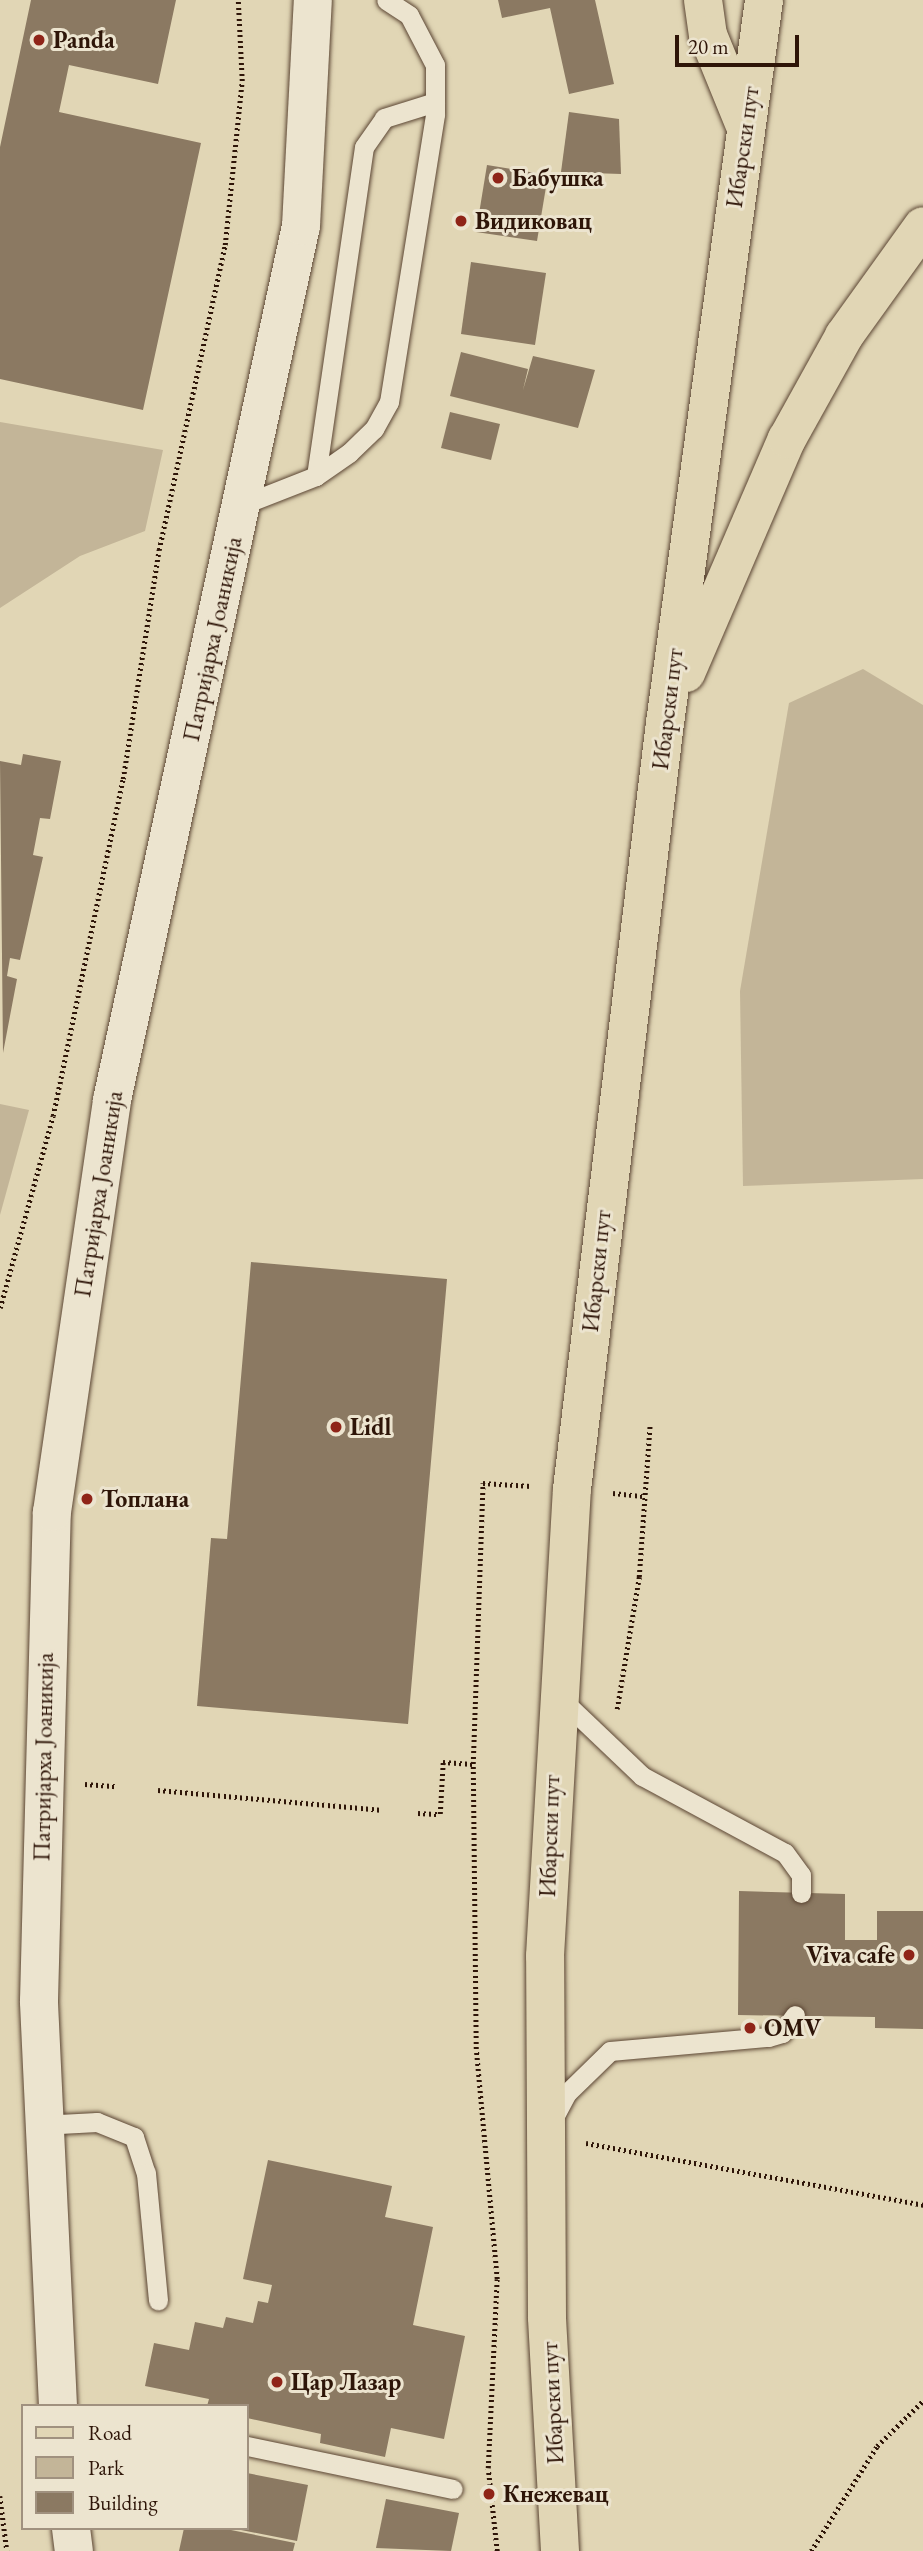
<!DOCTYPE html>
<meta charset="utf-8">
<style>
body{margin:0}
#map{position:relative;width:923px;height:2551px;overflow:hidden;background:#e1d6b5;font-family:"EB Garamond",serif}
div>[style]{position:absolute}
.green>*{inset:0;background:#c3b598}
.building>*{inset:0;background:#8b7962}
.path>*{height:4.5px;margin-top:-2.25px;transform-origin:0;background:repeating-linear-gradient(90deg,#2e1508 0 2px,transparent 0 5.5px)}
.roads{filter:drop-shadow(0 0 2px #5b4533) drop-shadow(0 0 2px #5b4533)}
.lane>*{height:19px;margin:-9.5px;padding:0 9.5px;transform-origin:9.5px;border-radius:9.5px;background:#ece4cf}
.secondary>*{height:38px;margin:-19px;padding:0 19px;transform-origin:19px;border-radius:19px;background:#ece4cf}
.primary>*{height:38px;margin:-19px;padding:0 19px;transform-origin:19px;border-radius:19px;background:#e1d6b5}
.dots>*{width:19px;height:19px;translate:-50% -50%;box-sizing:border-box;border:4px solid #ece4cf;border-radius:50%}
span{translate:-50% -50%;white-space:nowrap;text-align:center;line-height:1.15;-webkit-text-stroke:6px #ece4cf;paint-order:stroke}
.poi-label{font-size:24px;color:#2e1508;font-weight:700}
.left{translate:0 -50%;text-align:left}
.right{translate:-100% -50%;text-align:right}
.street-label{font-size:24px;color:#2e1508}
.legend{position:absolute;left:21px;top:2404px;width:228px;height:126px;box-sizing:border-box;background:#ece4cf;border:2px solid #a0917f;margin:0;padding:9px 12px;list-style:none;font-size:21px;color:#2e1508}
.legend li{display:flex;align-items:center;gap:14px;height:35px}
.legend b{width:35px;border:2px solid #a0917f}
.scale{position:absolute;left:675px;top:35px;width:124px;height:32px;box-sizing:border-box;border:4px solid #2e1508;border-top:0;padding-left:9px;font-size:21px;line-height:24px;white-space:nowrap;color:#2e1508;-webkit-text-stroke:5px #ece4cf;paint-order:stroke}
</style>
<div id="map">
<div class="green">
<i style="clip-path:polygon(0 422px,163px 450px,145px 531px,80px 556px,0 608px)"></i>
<i style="clip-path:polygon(863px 669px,923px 705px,923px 1179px,743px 1186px,740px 991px,789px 703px)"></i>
<i style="clip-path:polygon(0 1104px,29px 1110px,0 1215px)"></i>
</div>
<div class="building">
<i style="clip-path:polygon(31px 0,176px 0,158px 84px,69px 65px,59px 112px,201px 143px,143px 410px,0 379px,0 147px)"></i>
<i style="clip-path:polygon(498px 0,595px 0,614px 84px,569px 94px,550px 8px,502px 18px)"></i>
<i style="clip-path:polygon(569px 112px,619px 119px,621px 174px,561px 172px)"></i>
<i style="clip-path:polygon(487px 165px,548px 175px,537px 241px,476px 232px)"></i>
<i style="clip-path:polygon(471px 262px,546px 273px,535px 345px,461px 334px)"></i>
<i style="clip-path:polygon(461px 352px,528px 369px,523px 390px,533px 356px,595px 370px,578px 428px,450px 396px)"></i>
<i style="clip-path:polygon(450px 412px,500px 424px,491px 460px,441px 448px)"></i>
<i style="clip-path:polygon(23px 754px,61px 761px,50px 819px,40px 818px,33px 855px,43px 857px,20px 960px,10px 958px,7px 976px,17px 979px,3px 1053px,0 761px,21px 765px)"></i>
<i style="clip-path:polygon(251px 1262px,447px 1279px,408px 1724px,197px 1706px,211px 1538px,227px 1539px)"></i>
<i style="clip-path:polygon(739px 1891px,845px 1894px,845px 1940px,877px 1940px,877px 1911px,923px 1911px,923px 2029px,875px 2028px,875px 2017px,738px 2015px)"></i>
<i style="clip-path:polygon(268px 2160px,392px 2186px,385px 2217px,433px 2227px,413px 2325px,465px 2336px,444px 2439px,391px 2428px,385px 2457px,320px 2443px,321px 2434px,247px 2418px,247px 2406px,207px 2406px,209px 2399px,145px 2386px,154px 2343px,189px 2350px,195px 2322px,223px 2328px,226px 2317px,253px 2323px,258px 2301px,268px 2303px,272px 2285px,243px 2279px)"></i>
<i style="clip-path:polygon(247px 2473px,308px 2485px,297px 2541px,241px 2530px,247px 2528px)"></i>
<i style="clip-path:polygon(386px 2499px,459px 2513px,451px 2551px,376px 2548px)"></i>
<i style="clip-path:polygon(184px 2528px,221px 2528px,295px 2543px,293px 2551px,179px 2551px)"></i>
</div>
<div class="path">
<i style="left:0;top:1308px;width:199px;rotate:-74.6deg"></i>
<i style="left:53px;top:1116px;width:344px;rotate:-78.3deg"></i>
<i style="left:123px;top:779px;width:232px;rotate:-81.1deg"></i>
<i style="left:159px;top:550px;width:312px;rotate:-77.8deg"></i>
<i style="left:225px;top:245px;width:165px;rotate:-84.1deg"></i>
<i style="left:242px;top:81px;width:81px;rotate:-92.8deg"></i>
<i style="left:613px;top:1493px;width:30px;rotate:6deg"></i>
<i style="left:617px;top:1709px;width:134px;rotate:-80.5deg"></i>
<i style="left:639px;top:1577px;width:152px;rotate:-85.9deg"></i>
<i style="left:85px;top:1784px;width:31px;rotate:4deg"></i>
<i style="left:158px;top:1790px;width:223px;rotate:5.1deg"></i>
<i style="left:418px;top:1813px;width:22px;rotate:3deg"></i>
<i style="left:440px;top:1814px;width:52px;rotate:-86.7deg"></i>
<i style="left:443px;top:1762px;width:30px;rotate:4deg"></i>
<i style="left:586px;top:2143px;width:343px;rotate:10.4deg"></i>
<i style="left:0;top:2496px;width:55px;rotate:82.7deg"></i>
<i style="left:497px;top:2551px;width:83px;rotate:-96.2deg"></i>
<i style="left:488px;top:2468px;width:189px;rotate:-87.3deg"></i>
<i style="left:497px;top:2279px;width:231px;rotate:-95.2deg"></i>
<i style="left:476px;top:2049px;width:285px;rotate:-90.6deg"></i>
<i style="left:473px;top:1764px;width:281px;rotate:-88deg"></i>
<i style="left:483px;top:1483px;width:48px;rotate:3.6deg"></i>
<i style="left:811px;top:2551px;width:124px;rotate:-57.8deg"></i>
<i style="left:877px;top:2446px;width:64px;rotate:-44.4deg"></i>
</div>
<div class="roads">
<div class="lane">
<i style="left:316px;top:476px;width:332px;rotate:-81.7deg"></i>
<i style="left:364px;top:147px;width:35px;rotate:-55deg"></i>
<i style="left:384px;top:118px;width:53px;rotate:-17.4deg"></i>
<i style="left:242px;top:505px;width:79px;rotate:-21.4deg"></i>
<i style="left:316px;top:476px;width:40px;rotate:-34.9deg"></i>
<i style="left:349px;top:453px;width:35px;rotate:-44deg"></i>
<i style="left:374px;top:429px;width:31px;rotate:-61deg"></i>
<i style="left:389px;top:402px;width:292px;rotate:-80.9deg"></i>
<i style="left:435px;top:114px;width:49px;rotate:-90deg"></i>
<i style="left:435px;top:65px;width:56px;rotate:-117.5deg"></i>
<i style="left:409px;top:15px;width:27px;rotate:-147deg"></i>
<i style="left:560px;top:1698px;width:113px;rotate:43.6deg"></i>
<i style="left:642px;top:1776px;width:162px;rotate:28.3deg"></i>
<i style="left:785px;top:1853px;width:27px;rotate:54deg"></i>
<i style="left:801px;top:1875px;width:18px;rotate:90deg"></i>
<i style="left:553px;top:2119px;width:30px;rotate:-62deg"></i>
<i style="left:567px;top:2093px;width:60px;rotate:-44.3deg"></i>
<i style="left:610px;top:2051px;width:159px;rotate:-5.1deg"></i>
<i style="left:768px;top:2037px;width:15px;rotate:-16deg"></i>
<i style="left:782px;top:2033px;width:22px;rotate:-54deg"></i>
<i style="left:40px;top:2125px;width:57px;rotate:-3deg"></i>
<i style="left:97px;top:2122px;width:40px;rotate:22deg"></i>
<i style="left:134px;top:2137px;width:38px;rotate:72deg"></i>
<i style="left:146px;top:2173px;width:128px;rotate:84.6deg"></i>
<i style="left:247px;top:2446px;width:210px;rotate:11.8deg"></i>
</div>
<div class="secondary">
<i style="left:58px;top:2406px;width:405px;rotate:-92.7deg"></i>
<i style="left:39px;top:2001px;width:489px;rotate:-88.5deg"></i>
<i style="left:52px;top:1512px;width:416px;rotate:-81.7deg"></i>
<i style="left:112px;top:1100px;width:894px;rotate:-77.8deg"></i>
<i style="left:301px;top:226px;width:226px;rotate:-87deg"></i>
<i style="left:71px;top:2528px;width:23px;rotate:83deg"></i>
</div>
<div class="primary">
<i style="left:703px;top:0;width:35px;rotate:82deg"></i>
<i style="left:708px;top:35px;width:95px;rotate:67.8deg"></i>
<i style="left:686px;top:673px;width:255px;rotate:-66.7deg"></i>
<i style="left:787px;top:439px;width:118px;rotate:-61deg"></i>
<i style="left:844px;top:336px;width:135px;rotate:-54.3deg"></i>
<i style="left:560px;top:2551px;width:234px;rotate:-93.2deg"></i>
<i style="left:547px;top:2317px;width:361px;rotate:-90.3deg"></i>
<i style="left:545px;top:1956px;width:468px;rotate:-86.7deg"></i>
<i style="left:572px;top:1489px;width:772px;rotate:-83.08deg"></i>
<i style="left:665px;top:723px;width:730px;rotate:-82.2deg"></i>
</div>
</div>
<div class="dots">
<i style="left:39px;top:40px;background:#8f2418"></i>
<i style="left:498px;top:178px;background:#8f2418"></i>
<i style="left:461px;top:221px;background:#8f2418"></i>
<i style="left:336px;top:1427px;background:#8f2418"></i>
<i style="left:87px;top:1499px;background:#8f2418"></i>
<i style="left:909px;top:1955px;background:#8f2418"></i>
<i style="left:750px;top:2028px;background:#8f2418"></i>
<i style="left:277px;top:2382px;background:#8f2418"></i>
<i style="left:489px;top:2494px;background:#8f2418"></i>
</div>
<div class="poi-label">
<span class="left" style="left:53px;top:40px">Panda</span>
<span class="left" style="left:512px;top:178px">Бабушка</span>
<span class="left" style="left:475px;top:221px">Видиковац</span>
<span class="left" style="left:350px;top:1427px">Lidl</span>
<span class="left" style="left:101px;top:1499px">Топлана</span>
<span class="right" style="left:895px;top:1955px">Viva cafe</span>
<span class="left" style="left:764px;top:2028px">OMV</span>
<span class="left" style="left:291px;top:2382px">Цар Лазар</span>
<span class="left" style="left:503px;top:2494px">Кнежевац</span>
</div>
<div class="street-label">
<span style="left:742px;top:147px;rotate:-82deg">Ибарски пут</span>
<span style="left:212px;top:639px;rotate:-78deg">Патријарха Јоаникија</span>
<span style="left:667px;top:709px;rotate:-83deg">Ибарски пут</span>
<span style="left:98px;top:1194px;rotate:-81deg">Патријарха Јоаникија</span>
<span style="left:596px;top:1271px;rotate:-84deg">Ибарски пут</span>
<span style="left:43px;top:1757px;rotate:-89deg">Патријарха Јоаникија</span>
<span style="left:549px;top:1836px;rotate:-88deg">Ибарски пут</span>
<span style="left:552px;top:2403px;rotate:-93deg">Ибарски пут</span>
</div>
<ul class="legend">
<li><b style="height:9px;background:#e1d6b5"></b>Road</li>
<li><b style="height:19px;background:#c3b598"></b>Park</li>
<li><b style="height:19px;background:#8b7962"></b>Building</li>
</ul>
<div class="scale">20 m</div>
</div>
